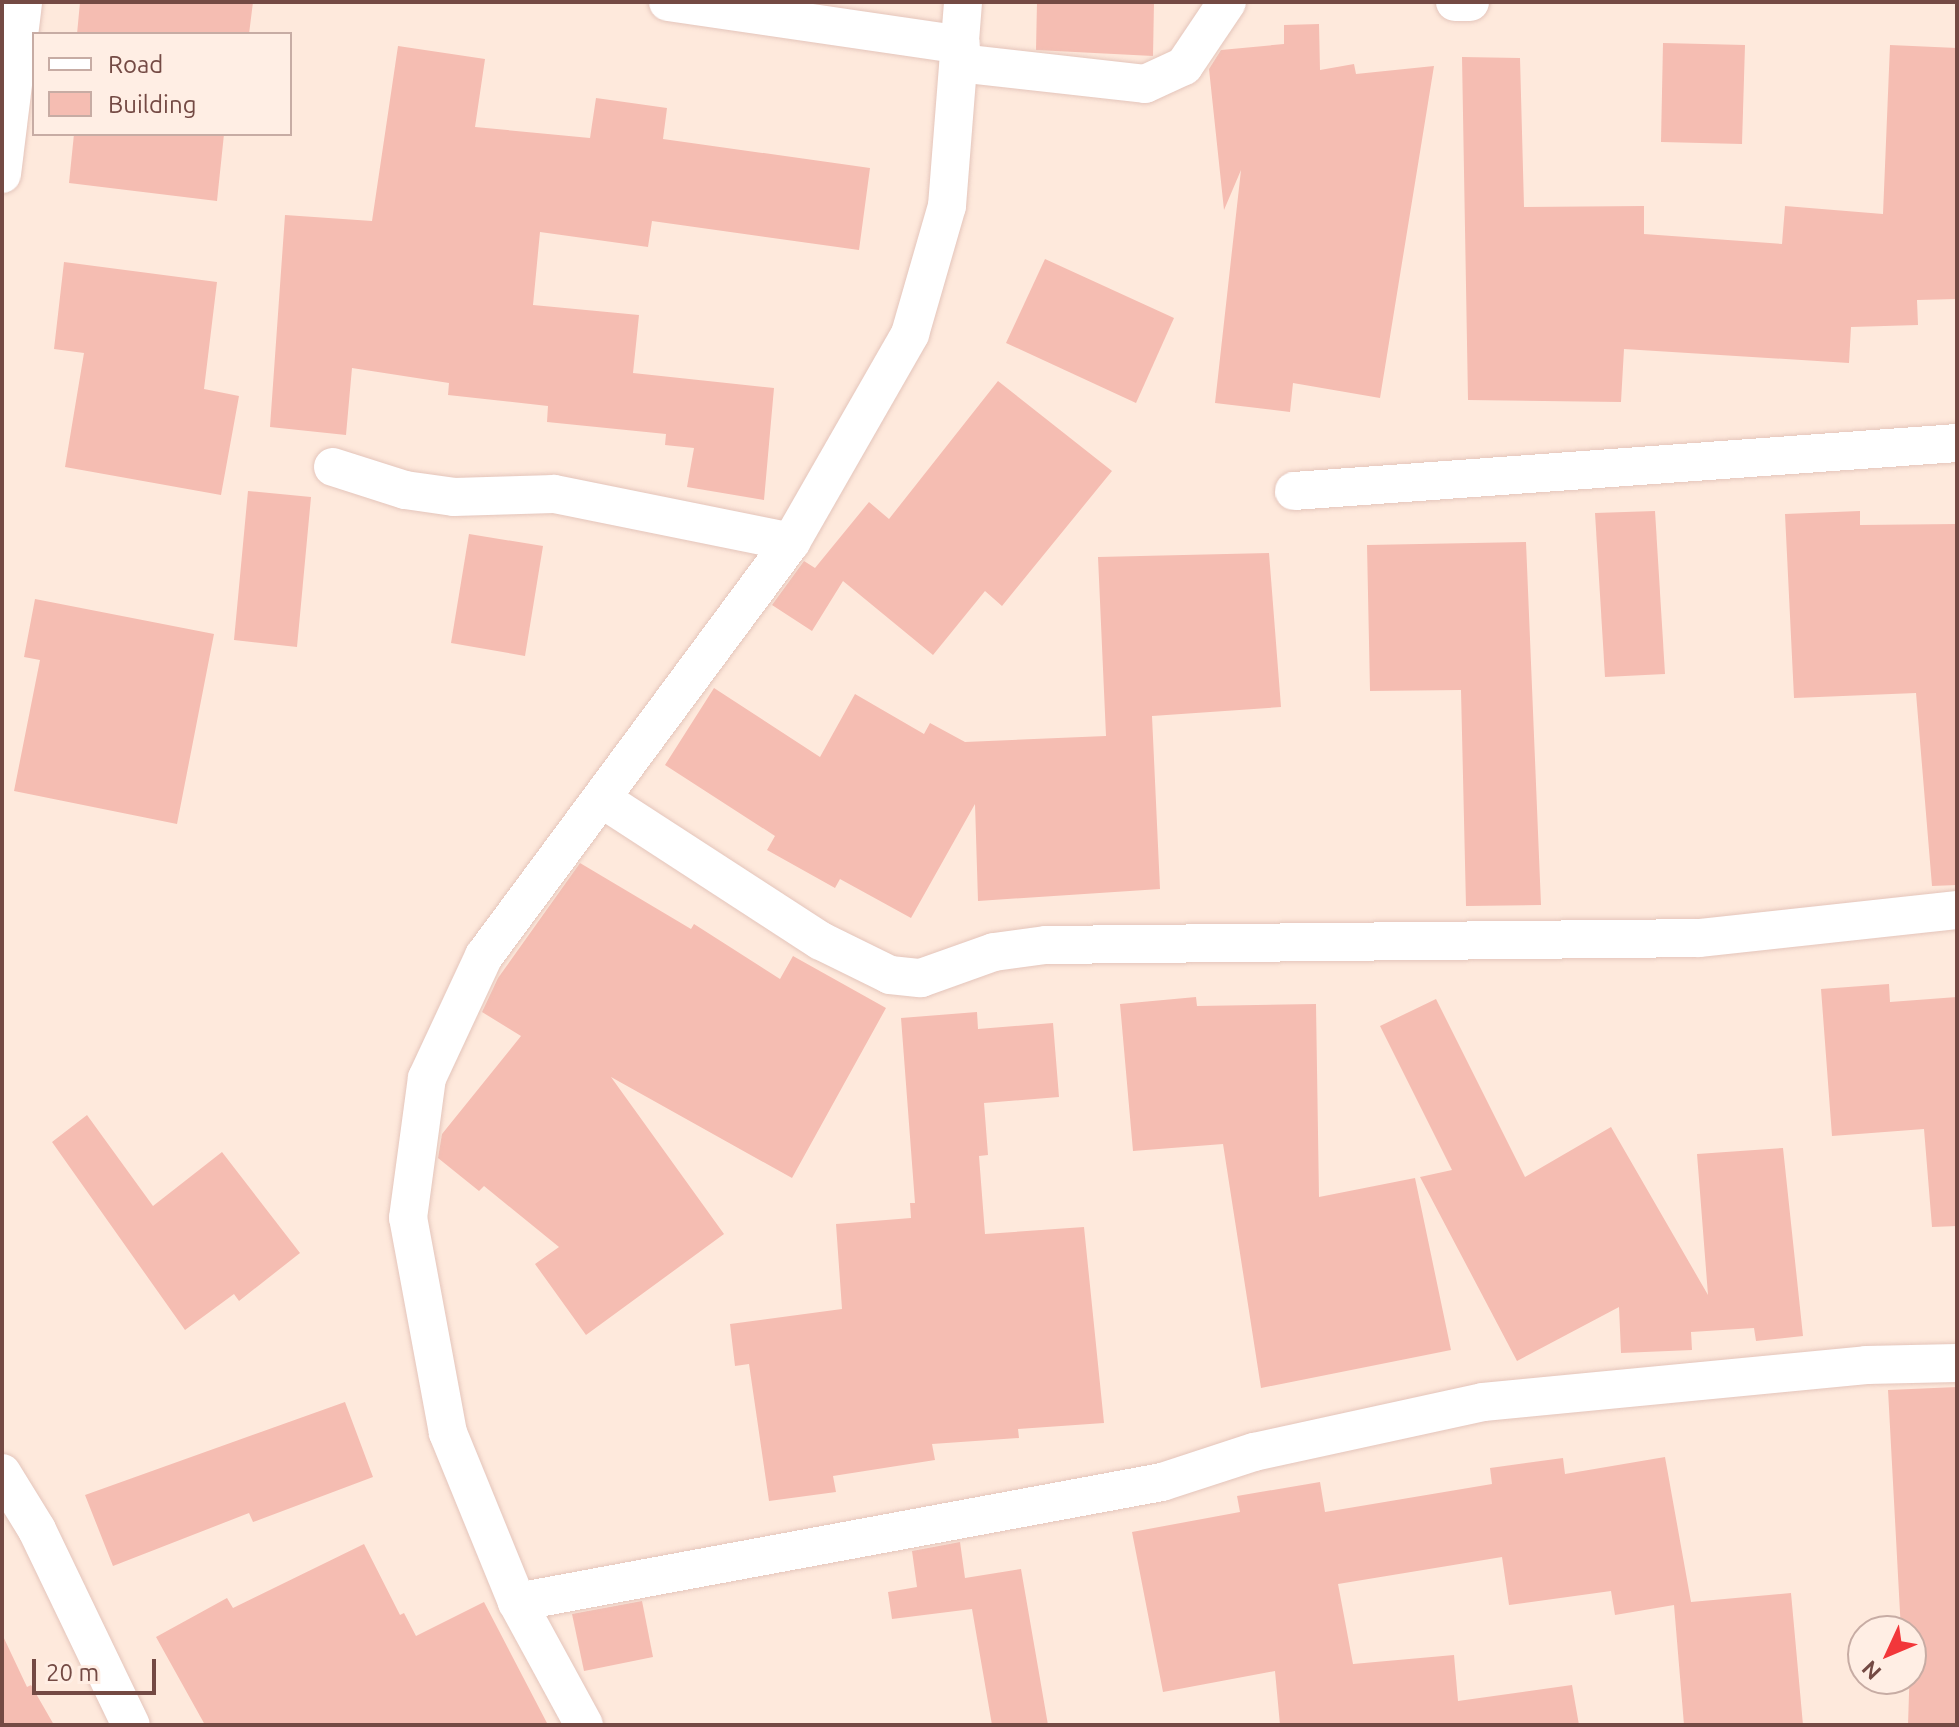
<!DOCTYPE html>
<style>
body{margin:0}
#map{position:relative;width:1959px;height:1727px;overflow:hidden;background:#fee9dc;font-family:Ubuntu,sans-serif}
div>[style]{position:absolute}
.building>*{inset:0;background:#f5bdb2}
.roads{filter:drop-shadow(0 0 2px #e4c5bb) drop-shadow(0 0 2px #e4c5bb)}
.street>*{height:38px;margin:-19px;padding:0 19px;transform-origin:19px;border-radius:19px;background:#fff}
span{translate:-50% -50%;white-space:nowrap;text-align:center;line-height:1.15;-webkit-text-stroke:8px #ffeee4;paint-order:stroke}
.frame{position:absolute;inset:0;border:4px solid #744a44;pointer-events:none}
.legend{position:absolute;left:32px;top:32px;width:260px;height:104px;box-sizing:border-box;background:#ffeee4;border:2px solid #c7aca4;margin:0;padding:10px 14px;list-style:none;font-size:24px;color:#744a44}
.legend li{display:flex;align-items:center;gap:16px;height:40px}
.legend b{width:40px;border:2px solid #c7aca4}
.north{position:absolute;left:1847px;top:1615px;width:80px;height:80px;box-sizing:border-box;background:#ffeee4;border:2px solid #c7aca4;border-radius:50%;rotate:226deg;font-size:22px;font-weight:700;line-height:32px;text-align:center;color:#744a44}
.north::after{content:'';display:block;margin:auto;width:28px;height:36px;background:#f2373a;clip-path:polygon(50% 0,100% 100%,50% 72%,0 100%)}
.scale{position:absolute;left:32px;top:1659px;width:124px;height:36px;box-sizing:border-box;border:4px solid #744a44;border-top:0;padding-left:10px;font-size:24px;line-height:28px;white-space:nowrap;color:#744a44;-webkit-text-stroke:6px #ffeee4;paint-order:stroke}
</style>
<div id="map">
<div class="building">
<i style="clip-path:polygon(80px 2px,253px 2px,249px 34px,77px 34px)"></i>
<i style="clip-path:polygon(1037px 2px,1154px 2px,1153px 56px,1036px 50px)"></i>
<i style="clip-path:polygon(1319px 24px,1320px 70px,1354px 64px,1356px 74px,1434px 66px,1380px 398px,1293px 383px,1290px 412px,1215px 403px,1241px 170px,1224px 210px,1209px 69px,1221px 50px,1284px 44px,1284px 25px)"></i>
<i style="clip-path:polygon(1663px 43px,1745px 45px,1742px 144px,1661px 142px)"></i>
<i style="clip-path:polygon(1890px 45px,1957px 48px,1957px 299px,1917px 300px,1918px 325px,1851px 327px,1849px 363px,1624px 349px,1621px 402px,1468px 400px,1462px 57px,1520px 58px,1524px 207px,1644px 206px,1644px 234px,1782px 244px,1785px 206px,1883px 214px)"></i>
<i style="clip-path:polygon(398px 46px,485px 59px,475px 127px,590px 138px,596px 98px,667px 108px,663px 139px,870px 168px,859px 250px,652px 221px,648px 247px,540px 232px,533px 305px,639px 315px,633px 373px,774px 388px,764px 500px,687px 487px,694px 448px,665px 445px,666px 434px,547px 422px,548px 406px,448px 395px,449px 383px,352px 368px,346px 435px,270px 427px,285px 215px,372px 221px)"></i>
<i style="clip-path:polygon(74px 134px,224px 134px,217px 201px,69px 183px)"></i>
<i style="clip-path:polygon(1045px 259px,1174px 318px,1136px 403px,1006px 343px)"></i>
<i style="clip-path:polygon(64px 262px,217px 282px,204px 389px,239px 396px,221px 495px,65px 467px,84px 353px,54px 349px)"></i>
<i style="clip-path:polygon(998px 381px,1112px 471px,1002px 606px,985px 591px,933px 655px,843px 581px,812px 631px,772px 605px,804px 561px,815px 568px,869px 502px,889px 519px)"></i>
<i style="clip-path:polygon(248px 491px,311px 497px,297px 647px,234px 640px)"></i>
<i style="clip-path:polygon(1655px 511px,1665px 674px,1605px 677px,1595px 513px)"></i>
<i style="clip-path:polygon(1860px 511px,1860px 525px,1957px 524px,1957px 885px,1932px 886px,1916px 693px,1794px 698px,1785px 514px)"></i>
<i style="clip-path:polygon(469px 534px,543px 546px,525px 656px,451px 643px)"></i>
<i style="clip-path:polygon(1526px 542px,1541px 905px,1466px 906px,1461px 690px,1370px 691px,1367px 545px)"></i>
<i style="clip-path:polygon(1269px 553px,1281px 707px,1152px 716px,1160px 889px,978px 901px,975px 804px,911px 918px,840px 879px,835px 888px,767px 850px,775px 836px,665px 765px,714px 688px,820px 757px,855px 694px,924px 734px,930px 723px,965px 742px,1106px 736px,1098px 557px)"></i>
<i style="clip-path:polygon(35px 599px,214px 634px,177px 824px,14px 791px,40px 660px,24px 657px)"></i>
<i style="clip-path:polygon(580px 863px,691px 929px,694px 924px,780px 979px,793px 956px,886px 1008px,792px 1178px,611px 1077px,724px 1234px,586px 1335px,535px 1264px,559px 1247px,484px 1186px,479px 1191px,438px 1158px,442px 1134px,521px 1036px,482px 1012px,498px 978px)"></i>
<i style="clip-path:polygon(1889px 984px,1890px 1002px,1957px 997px,1957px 1226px,1932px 1227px,1924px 1129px,1832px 1136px,1821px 989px)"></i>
<i style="clip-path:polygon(1196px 997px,1197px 1006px,1316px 1004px,1319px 1197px,1415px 1178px,1451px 1350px,1261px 1388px,1223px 1144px,1133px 1151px,1120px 1004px)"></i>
<i style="clip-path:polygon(1436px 999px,1525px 1177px,1611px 1127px,1708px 1295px,1697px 1154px,1783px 1148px,1803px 1336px,1756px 1341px,1754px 1328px,1691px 1332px,1692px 1350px,1621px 1353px,1619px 1307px,1517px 1361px,1420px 1177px,1452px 1170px,1380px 1026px)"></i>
<i style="clip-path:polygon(977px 1012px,978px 1029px,1053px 1023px,1059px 1097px,984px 1103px,988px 1155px,979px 1156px,985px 1234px,1084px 1227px,1104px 1423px,1018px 1429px,1019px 1438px,932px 1444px,935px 1460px,833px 1476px,836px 1492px,769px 1501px,749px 1364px,735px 1366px,730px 1324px,842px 1309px,836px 1224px,911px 1218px,910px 1203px,915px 1203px,901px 1018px)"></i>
<i style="clip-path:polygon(87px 1115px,153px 1206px,222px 1152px,300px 1253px,239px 1301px,234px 1294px,185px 1330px,52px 1142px)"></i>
<i style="clip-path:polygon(1957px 1387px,1957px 1725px,1908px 1725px,1911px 1631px,1901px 1631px,1888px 1390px)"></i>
<i style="clip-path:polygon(345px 1402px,373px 1477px,253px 1522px,249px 1513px,113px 1566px,85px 1495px)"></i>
<i style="clip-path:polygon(1665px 1457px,1691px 1602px,1791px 1593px,1803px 1725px,1684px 1725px,1674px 1605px,1615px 1615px,1611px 1591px,1509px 1605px,1502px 1557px,1338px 1584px,1353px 1664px,1454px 1655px,1458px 1701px,1572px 1685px,1579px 1725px,1280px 1725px,1275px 1671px,1163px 1692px,1132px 1532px,1240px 1512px,1237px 1496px,1320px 1482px,1325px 1512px,1492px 1484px,1490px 1468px,1563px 1458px,1565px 1474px)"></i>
<i style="clip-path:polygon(960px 1542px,965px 1578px,1021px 1569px,1048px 1725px,992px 1725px,972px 1609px,892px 1619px,888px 1592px,917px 1587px,912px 1551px)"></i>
<i style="clip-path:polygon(364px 1544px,400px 1615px,404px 1613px,416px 1636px,484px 1602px,548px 1725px,205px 1725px,156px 1637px,227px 1598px,233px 1608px)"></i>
<i style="clip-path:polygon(642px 1601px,653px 1657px,584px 1671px,572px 1614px)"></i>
<i style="clip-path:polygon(2px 1634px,27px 1687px,31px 1685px,54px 1725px,2px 1725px)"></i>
</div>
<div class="roads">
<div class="street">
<i style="left:668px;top:2px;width:296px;rotate:8.3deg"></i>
<i style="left:1455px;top:2px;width:15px"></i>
<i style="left:959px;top:63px;width:187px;rotate:6.4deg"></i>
<i style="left:1145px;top:84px;width:43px;rotate:-24.8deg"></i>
<i style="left:1184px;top:66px;width:77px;rotate:-56.1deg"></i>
<i style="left:2px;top:174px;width:173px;rotate:-83deg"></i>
<i style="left:333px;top:467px;width:76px;rotate:17.7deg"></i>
<i style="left:405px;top:490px;width:49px;rotate:8.1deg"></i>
<i style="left:454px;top:497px;width:100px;rotate:-1.7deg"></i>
<i style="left:554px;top:494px;width:242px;rotate:11.4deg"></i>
<i style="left:1294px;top:491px;width:665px;rotate:-4.14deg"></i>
<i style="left:602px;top:799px;width:261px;rotate:33deg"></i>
<i style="left:821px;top:941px;width:77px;rotate:26.2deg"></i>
<i style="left:890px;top:975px;width:31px;rotate:6deg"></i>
<i style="left:921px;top:978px;width:77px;rotate:-19.6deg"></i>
<i style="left:994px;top:952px;width:52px;rotate:-7.7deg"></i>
<i style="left:1046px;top:945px;width:653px;rotate:-0.61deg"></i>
<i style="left:1699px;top:938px;width:260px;rotate:-6.2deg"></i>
<i style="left:2px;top:1473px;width:67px;rotate:58.4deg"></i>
<i style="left:37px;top:1530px;width:216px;rotate:64.3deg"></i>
<i style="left:517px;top:1602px;width:656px;rotate:-10.54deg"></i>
<i style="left:1162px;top:1482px;width:97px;rotate:-18.1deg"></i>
<i style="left:1254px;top:1452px;width:234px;rotate:-12.3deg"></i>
<i style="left:1483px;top:1402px;width:385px;rotate:-5.5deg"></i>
<i style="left:1866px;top:1365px;width:91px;rotate:-1.3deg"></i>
<i style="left:584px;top:1725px;width:140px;rotate:-118.6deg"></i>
<i style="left:517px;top:1602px;width:183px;rotate:-112.2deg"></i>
<i style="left:448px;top:1433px;width:219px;rotate:-100.5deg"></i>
<i style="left:408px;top:1218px;width:141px;rotate:-82.3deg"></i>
<i style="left:427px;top:1078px;width:135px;rotate:-65deg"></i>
<i style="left:484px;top:956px;width:515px;rotate:-53.44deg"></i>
<i style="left:791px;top:542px;width:240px;rotate:-60.2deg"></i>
<i style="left:910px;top:334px;width:133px;rotate:-73.9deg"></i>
<i style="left:947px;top:206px;width:205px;rotate:-85.5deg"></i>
</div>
</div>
<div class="frame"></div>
<ul class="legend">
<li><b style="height:10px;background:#fff"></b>Road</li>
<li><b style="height:22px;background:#f5bdb2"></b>Building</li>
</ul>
<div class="north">N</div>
<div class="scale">20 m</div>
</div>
